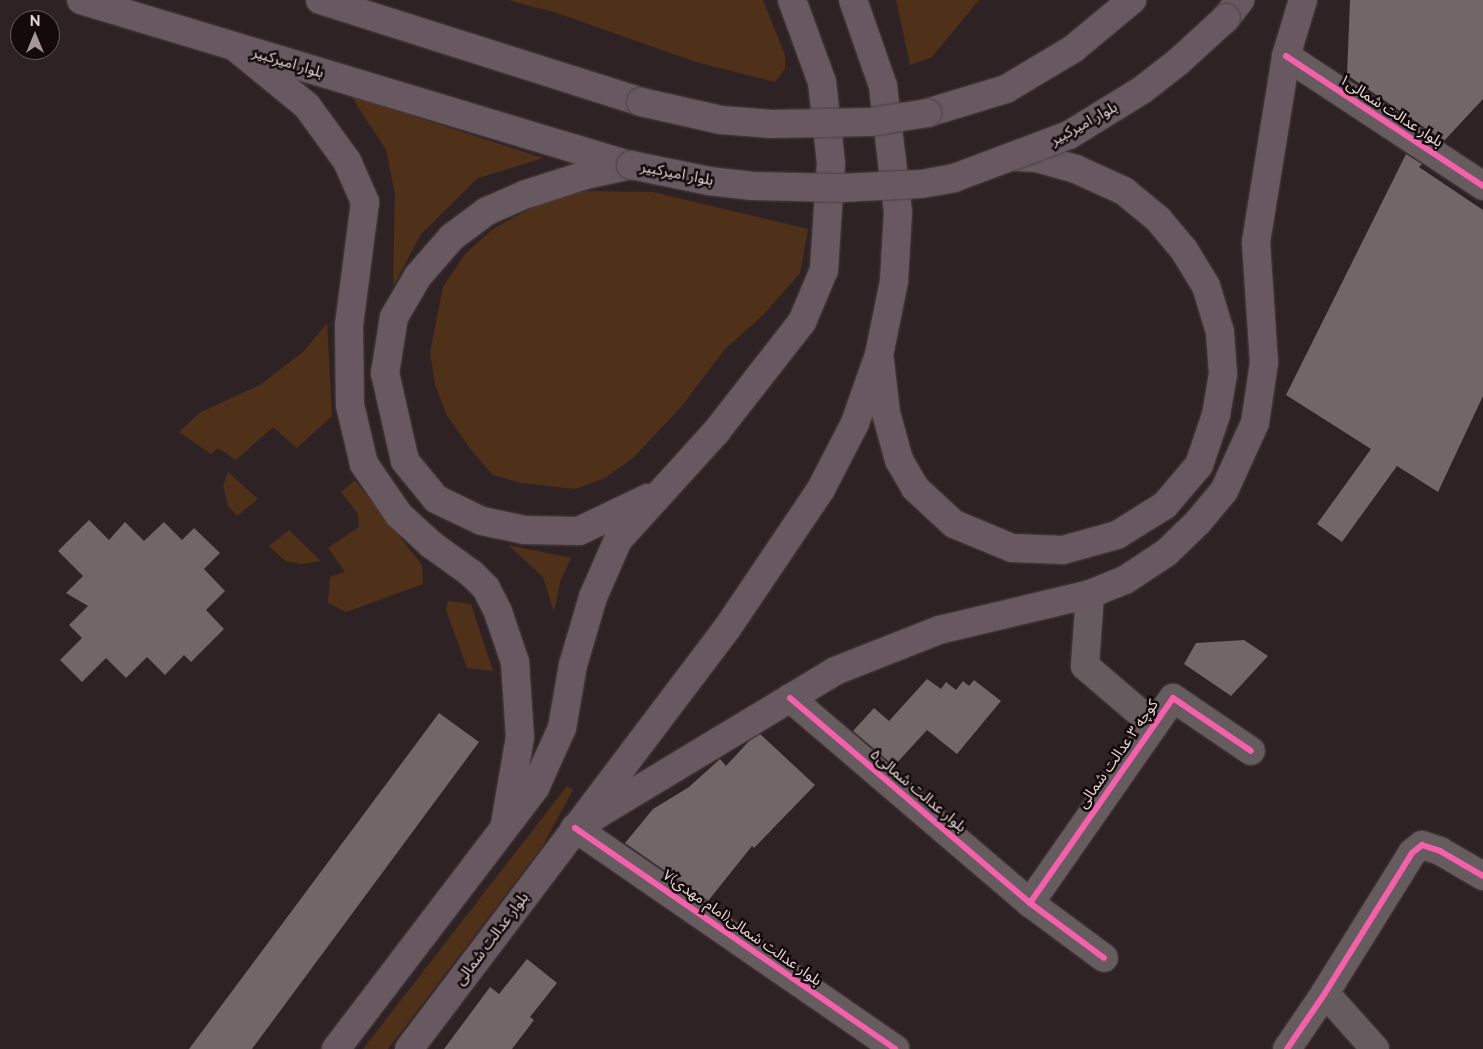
<!DOCTYPE html>
<meta charset="utf-8">
<style>
body{margin:0}
#map{position:relative;width:1483px;height:1049px;overflow:hidden;background:#2e2224;font-family:Raleway,"Noto Sans Arabic",sans-serif}
div>[style]{position:absolute}
.green>*{inset:0;background:#4f311a}
.building>*{inset:0;background:#726666}
.roads{filter:drop-shadow(0 0 1px #4c4042) drop-shadow(0 0 1px #4c4042)}
.minor>*{height:28px;margin:-14px;padding:0 14px;transform-origin:14px;border-radius:14px;background:#665b5e}
.major>*{height:28px;margin:-14px;padding:0 14px;transform-origin:14px;border-radius:14px;background:#67595f}
.bridges{filter:drop-shadow(0 0 1px #4c4042) drop-shadow(0 0 1px #4c4042)}
.major-bridge>*{height:28px;margin:-14px;padding:0 14px;transform-origin:14px;border-radius:14px;background:#67595f}
.cycleway>*{height:6px;margin:-3px;padding:0 3px;transform-origin:3px;border-radius:3px;background:#f560ab}
span{translate:-50% -50%;white-space:nowrap;text-align:center;line-height:1.15;-webkit-text-stroke:5px #140a0c;paint-order:stroke}
.street-label{font-size:15px;color:#e6d5d8}
.north{position:absolute;left:10px;top:10px;width:50px;height:50px;box-sizing:border-box;background:#140a0c;border:1px solid #685b5e;border-radius:50%;rotate:0deg;font-size:14px;font-weight:700;line-height:20px;text-align:center;color:#e6d5d8}
.north::after{content:'';display:block;margin:auto;width:18px;height:22px;background:#a69699;clip-path:polygon(50% 0,100% 100%,50% 72%,0 100%)}
</style>
<div id="map">
<div class="green">
<i style="clip-path:polygon(508px 0,763px 0,785px 55px,785px 69px,775px 82px,696px 62px,557px 13px)"></i>
<i style="clip-path:polygon(896px 0,979px 0,932px 57px,910px 65px)"></i>
<i style="clip-path:polygon(351px 96px,543px 158px,478px 178px,421px 234px,393px 287px,395px 194px,386px 150px)"></i>
<i style="clip-path:polygon(586px 191px,653px 192px,808px 229px,800px 273px,763px 315px,725px 349px,681px 407px,633px 458px,605px 478px,575px 489px,522px 483px,493px 475px,471px 450px,446px 414px,435px 384px,430px 352px,443px 287px,465px 254px,493px 229px,538px 204px)"></i>
<i style="clip-path:polygon(327px 323px,332px 416px,297px 448px,273px 427px,236px 460px,218px 448px,211px 454px,179px 432px,199px 413px,260px 385px,303px 352px)"></i>
<i style="clip-path:polygon(228px 472px,258px 499px,237px 516px,228px 506px,223px 486px)"></i>
<i style="clip-path:polygon(355px 480px,422px 565px,423px 584px,346px 612px,328px 603px,330px 577px,345px 572px,328px 548px,359px 527px,358px 514px,341px 492px)"></i>
<i style="clip-path:polygon(289px 530px,321px 561px,302px 564px,285px 561px,269px 546px)"></i>
<i style="clip-path:polygon(508px 545px,571px 558px,560px 582px,554px 612px,543px 577px)"></i>
<i style="clip-path:polygon(448px 601px,471px 604px,493px 671px,467px 668px,446px 610px)"></i>
<i style="clip-path:polygon(567px 786px,573px 790px,542px 847px,388px 1049px,363px 1049px)"></i>
</div>
<div class="building">
<i style="clip-path:polygon(1350px 0,1483px 0,1483px 99px,1444px 141px,1347px 75px)"></i>
<i style="clip-path:polygon(1406px 154px,1422px 164px,1419px 167px,1483px 210px,1483px 396px,1438px 492px,1397px 466px,1342px 542px,1317px 524px,1371px 449px,1286px 395px)"></i>
<i style="clip-path:polygon(89px 520px,109px 540px,125px 522px,144px 541px,164px 522px,182px 540px,194px 528px,220px 553px,204px 569px,225px 591px,206px 610px,224px 629px,191px 662px,184px 655px,165px 675px,147px 657px,126px 678px,106px 658px,82px 682px,60px 660px,82px 638px,69px 625px,88px 606px,66px 593px,83px 576px,58px 551px)"></i>
<i style="clip-path:polygon(1244px 640px,1268px 656px,1231px 696px,1184px 664px,1196px 643px)"></i>
<i style="clip-path:polygon(927px 679px,941px 689px,946px 682px,956px 690px,963px 681px,969px 686px,974px 680px,1001px 701px,957px 754px,927px 730px,894px 766px,853px 731px,874px 708px,889px 721px)"></i>
<i style="clip-path:polygon(439px 713px,479px 742px,252px 1049px,189px 1049px)"></i>
<i style="clip-path:polygon(760px 734px,815px 785px,754px 848px,752px 846px,708px 901px,625px 843px,653px 809px,689px 787px,720px 759px,726px 766px,749px 741px)"></i>
<i style="clip-path:polygon(527px 959px,557px 983px,530px 1017px,534px 1020px,512px 1049px,444px 1049px,490px 987px,499px 994px)"></i>
</div>
<div class="roads">
<div class="minor">
<i style="left:1286px;top:56px;width:236px;rotate:33.4deg"></i>
<i style="left:1090px;top:594px;width:72px;rotate:94deg"></i>
<i style="left:1085px;top:666px;width:91px;rotate:40.5deg"></i>
<i style="left:790px;top:698px;width:316px;rotate:40.5deg"></i>
<i style="left:1030px;top:903px;width:92px;rotate:36.6deg"></i>
<i style="left:575px;top:828px;width:389px;rotate:34.6deg"></i>
<i style="left:1030px;top:903px;width:250px;rotate:-55.1deg"></i>
<i style="left:1173px;top:698px;width:94px;rotate:34.2deg"></i>
<i style="left:1325px;top:993px;width:75px;rotate:48.2deg"></i>
<i style="left:1287px;top:1049px;width:68px;rotate:-55.8deg"></i>
<i style="left:1325px;top:993px;width:165px;rotate:-58.1deg"></i>
<i style="left:1412px;top:853px;width:13px;rotate:-39deg"></i>
<i style="left:1422px;top:845px;width:19px;rotate:18deg"></i>
<i style="left:1440px;top:851px;width:50px;rotate:30.2deg"></i>
</div>
<div class="major">
<i style="left:81px;top:0;width:572px;rotate:16.76deg"></i>
<i style="left:320px;top:0;width:337px;rotate:17.6deg"></i>
<i style="left:1226px;top:18px;width:23px;rotate:-52deg"></i>
<i style="left:235px;top:47px;width:93px;rotate:39.3deg"></i>
<i style="left:307px;top:106px;width:68px;rotate:54deg"></i>
<i style="left:347px;top:161px;width:45px;rotate:66.3deg"></i>
<i style="left:365px;top:202px;width:124px;rotate:97.4deg"></i>
<i style="left:349px;top:325px;width:80px;rotate:89.3deg"></i>
<i style="left:350px;top:405px;width:61px;rotate:76.7deg"></i>
<i style="left:364px;top:464px;width:62px;rotate:55.5deg"></i>
<i style="left:399px;top:515px;width:45px;rotate:42.3deg"></i>
<i style="left:432px;top:545px;width:49px;rotate:35.9deg"></i>
<i style="left:472px;top:574px;width:20px;rotate:45deg"></i>
<i style="left:486px;top:588px;width:27px;rotate:63deg"></i>
<i style="left:498px;top:612px;width:53px;rotate:71.2deg"></i>
<i style="left:515px;top:662px;width:75px;rotate:86.2deg"></i>
<i style="left:520px;top:737px;width:88px;rotate:99.8deg"></i>
<i style="left:927px;top:113px;width:83px;rotate:-16.9deg"></i>
<i style="left:1006px;top:89px;width:78px;rotate:-30.8deg"></i>
<i style="left:1073px;top:49px;width:77px;rotate:-39.7deg"></i>
<i style="left:631px;top:165px;width:46px;rotate:167.5deg"></i>
<i style="left:586px;top:175px;width:63px;rotate:162.4deg"></i>
<i style="left:526px;top:194px;width:43px;rotate:156.4deg"></i>
<i style="left:487px;top:211px;width:44px;rotate:143.4deg"></i>
<i style="left:452px;top:237px;width:52px;rotate:131.1deg"></i>
<i style="left:418px;top:276px;width:48px;rotate:120.3deg"></i>
<i style="left:394px;top:317px;width:57px;rotate:99.1deg"></i>
<i style="left:385px;top:373px;width:90px;rotate:77.2deg"></i>
<i style="left:405px;top:461px;width:49px;rotate:50.8deg"></i>
<i style="left:436px;top:499px;width:51px;rotate:25.6deg"></i>
<i style="left:482px;top:521px;width:44px;rotate:11.8deg"></i>
<i style="left:525px;top:530px;width:54px;rotate:1.1deg"></i>
<i style="left:579px;top:531px;width:76px;rotate:-25.6deg"></i>
<i style="left:880px;top:361px;width:52px;rotate:83.4deg"></i>
<i style="left:886px;top:413px;width:49px;rotate:74.5deg"></i>
<i style="left:899px;top:460px;width:32px;rotate:60deg"></i>
<i style="left:915px;top:488px;width:53px;rotate:42.7deg"></i>
<i style="left:954px;top:524px;width:63px;rotate:22.5deg"></i>
<i style="left:1012px;top:548px;width:51px;rotate:2.2deg"></i>
<i style="left:1063px;top:550px;width:56px;rotate:-15.5deg"></i>
<i style="left:1117px;top:535px;width:57px;rotate:-32deg"></i>
<i style="left:1165px;top:505px;width:52px;rotate:-49.6deg"></i>
<i style="left:1199px;top:465px;width:53px;rotate:-71.2deg"></i>
<i style="left:1216px;top:415px;width:42px;rotate:-80.3deg"></i>
<i style="left:1223px;top:374px;width:42px;rotate:-94.1deg"></i>
<i style="left:1220px;top:332px;width:48px;rotate:-106.9deg"></i>
<i style="left:1206px;top:286px;width:42px;rotate:-121.4deg"></i>
<i style="left:1184px;top:250px;width:40px;rotate:-130deg"></i>
<i style="left:1158px;top:219px;width:44px;rotate:-140.5deg"></i>
<i style="left:1124px;top:191px;width:53px;rotate:-155.4deg"></i>
<i style="left:1076px;top:169px;width:41px;rotate:-164.6deg"></i>
<i style="left:1036px;top:158px;width:18px;rotate:-177deg"></i>
<i style="left:575px;top:828px;width:304px;rotate:-31.1deg"></i>
<i style="left:835px;top:671px;width:112px;rotate:-21.5deg"></i>
<i style="left:939px;top:630px;width:155px;rotate:-13.4deg"></i>
<i style="left:1090px;top:594px;width:38px;rotate:-22deg"></i>
<i style="left:1125px;top:580px;width:49px;rotate:-33.4deg"></i>
<i style="left:1166px;top:553px;width:45px;rotate:-44.1deg"></i>
<i style="left:1198px;top:522px;width:40px;rotate:-50deg"></i>
<i style="left:1224px;top:491px;width:75px;rotate:-65.5deg"></i>
<i style="left:1255px;top:423px;width:61px;rotate:-81.5deg"></i>
<i style="left:1264px;top:363px;width:121px;rotate:-93.8deg"></i>
<i style="left:1256px;top:242px;width:188px;rotate:-80.8deg"></i>
<i style="left:1286px;top:56px;width:59px;rotate:-73.1deg"></i>
<i style="left:336px;top:1049px;width:328px;rotate:-52.7deg"></i>
<i style="left:535px;top:788px;width:66px;rotate:-65.8deg"></i>
<i style="left:562px;top:728px;width:64px;rotate:-80.1deg"></i>
<i style="left:573px;top:665px;width:71px;rotate:-73.6deg"></i>
<i style="left:593px;top:597px;width:62px;rotate:-66.3deg"></i>
<i style="left:618px;top:540px;width:146px;rotate:-47.8deg"></i>
<i style="left:716px;top:432px;width:140px;rotate:-52deg"></i>
<i style="left:802px;top:322px;width:56px;rotate:-67.1deg"></i>
<i style="left:824px;top:270px;width:107px;rotate:-86.3deg"></i>
<i style="left:831px;top:163px;width:81px;rotate:-96.3deg"></i>
<i style="left:822px;top:82px;width:87px;rotate:-110.1deg"></i>
<i style="left:409px;top:1049px;width:529px;rotate:-52.91deg"></i>
<i style="left:728px;top:627px;width:166px;rotate:-56deg"></i>
<i style="left:821px;top:489px;width:74px;rotate:-62.7deg"></i>
<i style="left:855px;top:423px;width:72px;rotate:-70.6deg"></i>
<i style="left:879px;top:355px;width:76px;rotate:-78.5deg"></i>
<i style="left:894px;top:281px;width:69px;rotate:-86.7deg"></i>
<i style="left:898px;top:212px;width:127px;rotate:-96.8deg"></i>
<i style="left:883px;top:86px;width:91px;rotate:-109.2deg"></i>
</div>
</div>
<div class="bridges">
<div class="major-bridge">
<i style="left:641px;top:102px;width:82px;rotate:12.7deg"></i>
<i style="left:721px;top:120px;width:51px;rotate:4.5deg"></i>
<i style="left:772px;top:124px;width:99px;rotate:-1.2deg"></i>
<i style="left:871px;top:122px;width:57px;rotate:-9.1deg"></i>
<i style="left:631px;top:165px;width:80px;rotate:11.6deg"></i>
<i style="left:709px;top:181px;width:44px;rotate:6.5deg"></i>
<i style="left:753px;top:186px;width:88px;rotate:1.3deg"></i>
<i style="left:841px;top:188px;width:80px;rotate:-2.9deg"></i>
<i style="left:921px;top:184px;width:34px;rotate:-10deg"></i>
<i style="left:954px;top:178px;width:123px;rotate:-20.5deg"></i>
<i style="left:1069px;top:135px;width:86px;rotate:-31.7deg"></i>
<i style="left:1142px;top:90px;width:46px;rotate:-37.9deg"></i>
<i style="left:1178px;top:62px;width:65px;rotate:-42.5deg"></i>
</div>
</div>
<div class="cycleway">
<i style="left:1286px;top:56px;width:236px;rotate:33.4deg"></i>
<i style="left:790px;top:698px;width:316px;rotate:40.5deg"></i>
<i style="left:1030px;top:903px;width:92px;rotate:36.6deg"></i>
<i style="left:575px;top:828px;width:389px;rotate:34.6deg"></i>
<i style="left:1030px;top:903px;width:250px;rotate:-55.1deg"></i>
<i style="left:1173px;top:698px;width:94px;rotate:34.2deg"></i>
<i style="left:1287px;top:1049px;width:68px;rotate:-55.8deg"></i>
<i style="left:1325px;top:993px;width:165px;rotate:-58.1deg"></i>
<i style="left:1412px;top:853px;width:13px;rotate:-39deg"></i>
<i style="left:1422px;top:845px;width:19px;rotate:18deg"></i>
<i style="left:1440px;top:851px;width:50px;rotate:30.2deg"></i>
</div>
<div class="street-label">
<span style="left:288px;top:63px;rotate:17deg">بلوار امیرکبیر</span>
<span style="left:1391px;top:111px;rotate:33deg">بلوار عدالت شمالی۱</span>
<span style="left:1084px;top:124px;rotate:-29deg">بلوار امیرکبیر</span>
<span style="left:677px;top:174px;rotate:11deg">بلوار امیرکبیر</span>
<span style="left:1118px;top:754px;rotate:-55deg">کوچه ۳ عدالت شمالی</span>
<span style="left:918px;top:791px;rotate:40deg">بلوار عدالت شمالی۵</span>
<span style="left:742px;top:928px;rotate:35deg">۷بلوار عدالت شمالی(امام مهدی)</span>
<span style="left:492px;top:939px;rotate:-53deg">بلوار عدالت شمالی</span>
</div>
<div class="north">N</div>
</div>
